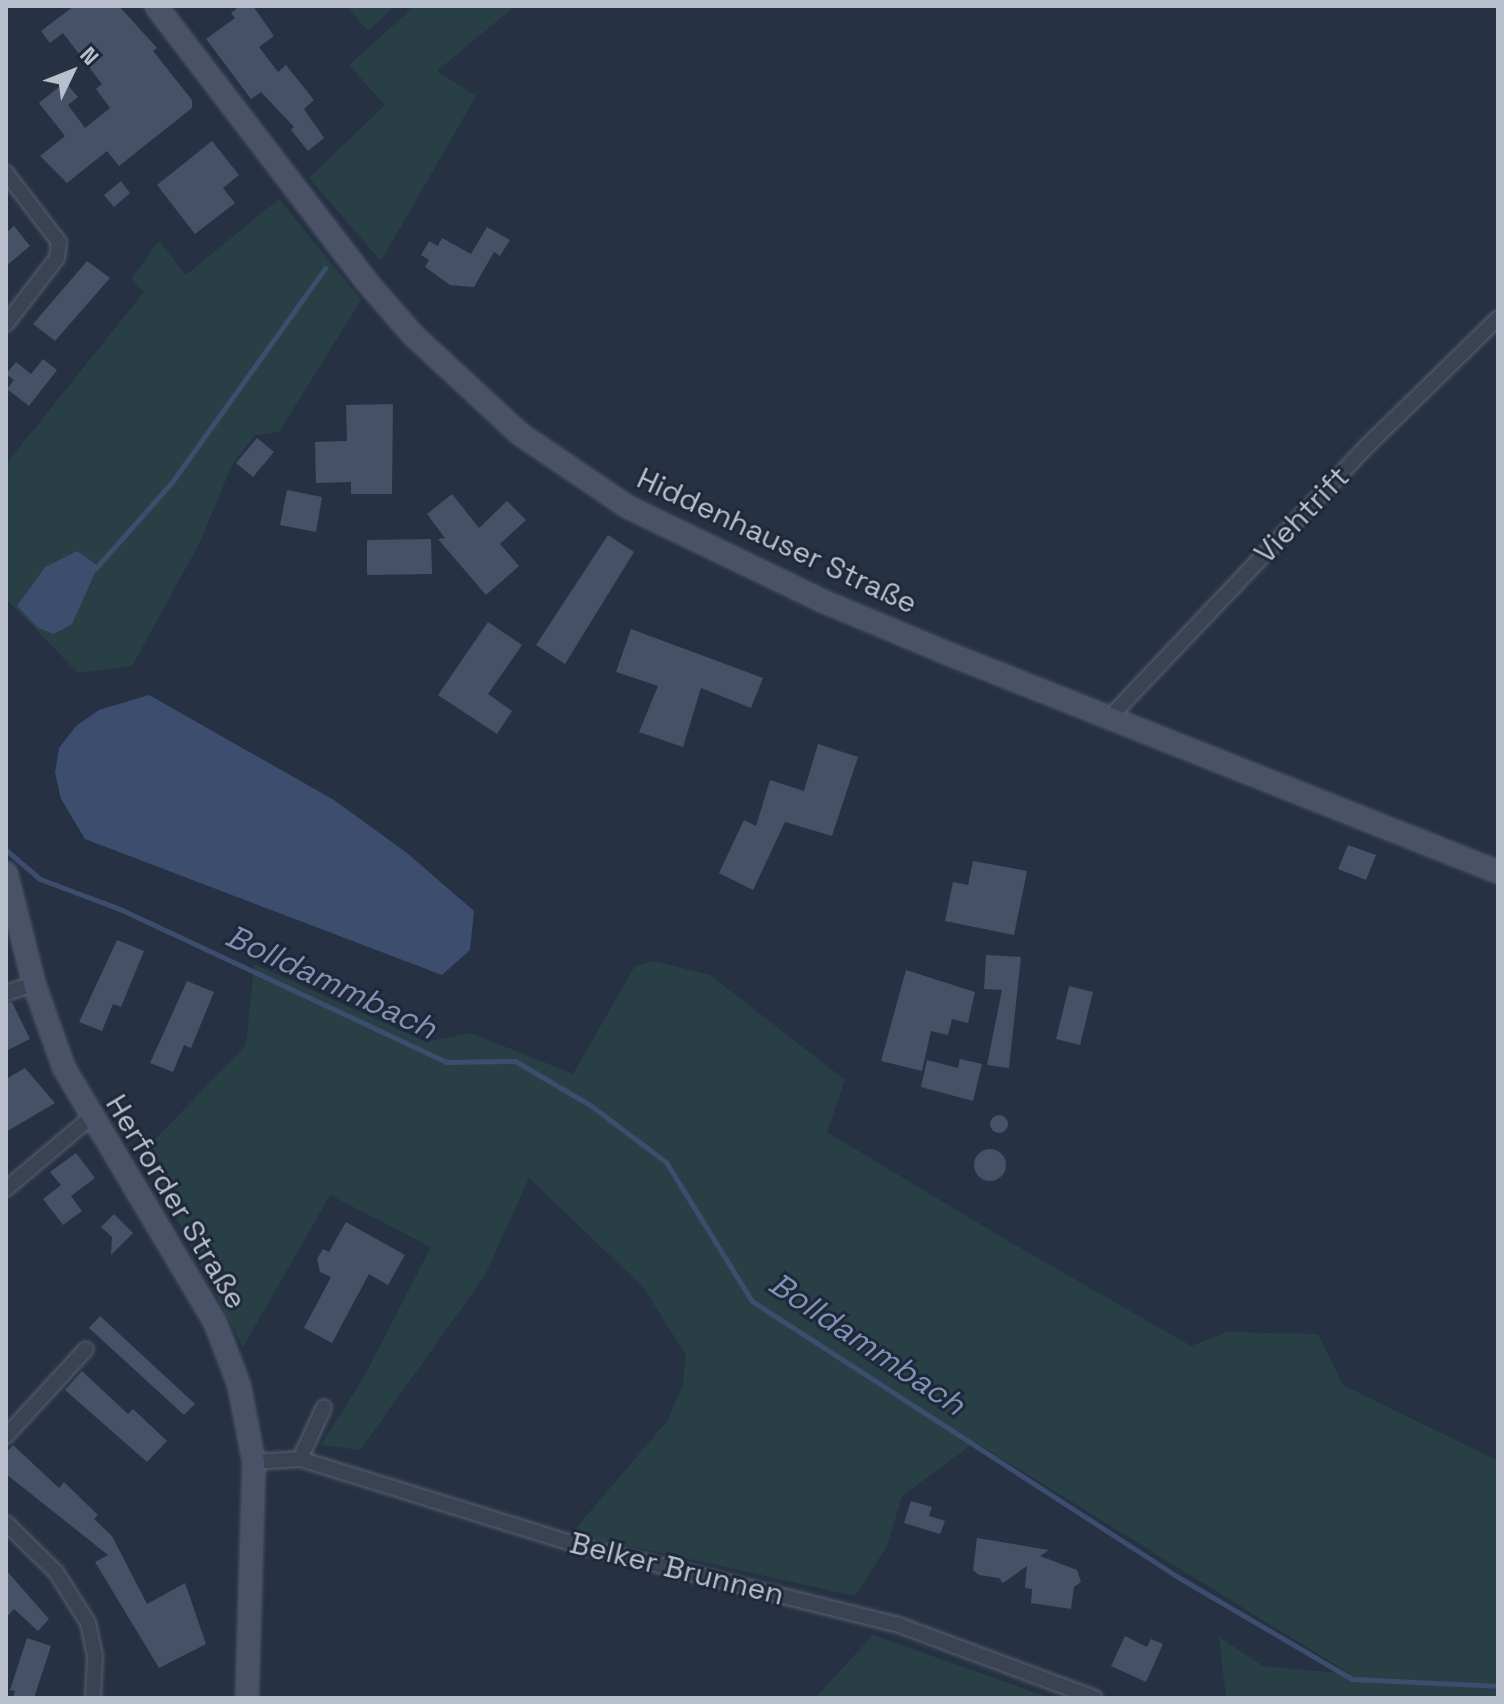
<!DOCTYPE html>
<meta charset="utf-8">
<style>
body{margin:0}
#map{position:relative;width:1504px;height:1704px;overflow:hidden;background:#263144;font-family:"Space Grotesk",sans-serif}
div>[style]{position:absolute}
.green>*{inset:0;background:#284045}
.water>*{inset:0;background:#3c4d6d}
.stream>*{height:5px;margin:-2.5px;padding:0 2.5px;transform-origin:2.5px;border-radius:2.5px;background:#3c4d6d}
.building>*{inset:0;background:#455166}
.round{border-radius:50%}
.roads{filter:drop-shadow(0 0 2px #596171) drop-shadow(0 0 2px #596171)}
.street>*{height:14px;margin:-7px;padding:0 7px;transform-origin:7px;border-radius:7px;background:#3b4353}
.secondary>*{height:20px;margin:-10px;padding:0 10px;transform-origin:10px;border-radius:10px;background:#495266}
span{translate:-50% -50%;white-space:nowrap;text-align:center;line-height:1.15;-webkit-text-stroke:6px #1f2839;paint-order:stroke}
.street-label{font-size:30px;color:#b8bfcd}
.water-label{font-size:32px;color:#7f92b4;font-style:italic}
.frame{position:absolute;inset:0;border:8px solid #b8bfcd;pointer-events:none}
.north{position:absolute;left:32px;top:32px;width:80px;height:80px;-webkit-text-stroke:6px #1f2839;paint-order:stroke;rotate:47deg;font-size:22px;font-weight:700;line-height:32px;text-align:center;color:#b8bfcd}
.north::after{content:'';display:block;margin:auto;width:28px;height:36px;background:#b8bfcd;clip-path:polygon(50% 0,100% 100%,50% 72%,0 100%)}
</style>
<div id="map">
<div class="green">
<i style="clip-path:polygon(346px 6px,395px 6px,368px 31px)"></i>
<i style="clip-path:polygon(415px 6px,515px 6px,437px 71px,476px 96px,381px 261px,309px 178px,385px 105px,349px 65px)"></i>
<i style="clip-path:polygon(evenodd,279px 199px,361px 300px,279px 432px,255px 435px,232px 465px,199px 544px,132px 666px,78px 673px,6px 599px,6px 464px,144px 292px,131px 279px,159px 241px,186px 275px,279px 199px,77px 551px,38px 628px,18px 605px,45px 567px,77px 551px)"></i>
<i style="clip-path:polygon(654px 961px,710px 975px,845px 1080px,827px 1132px,1008px 1241px,1191px 1346px,1228px 1332px,1318px 1334px,1343px 1385px,1498px 1461px,1498px 1698px,1226px 1698px,1219px 1637px,1263px 1666px,1350px 1674px,975px 1442px,902px 1496px,887px 1546px,855px 1596px,572px 1533px,668px 1420px,683px 1384px,686px 1355px,643px 1287px,529px 1178px,484px 1277px,360px 1450px,321px 1445px,364px 1377px,431px 1247px,330px 1195px,243px 1347px,143px 1152px,246px 1045px,254px 964px,426px 1042px,471px 1033px,573px 1074px,635px 966px)"></i>
<i style="clip-path:polygon(873px 1635px,1050px 1698px,815px 1698px)"></i>
</div>
<div class="water">
<i style="clip-path:polygon(77px 551px,98px 566px,72px 624px,54px 634px,38px 628px,17px 606px,45px 567px)"></i>
<i style="clip-path:polygon(149px 695px,334px 800px,407px 853px,474px 911px,470px 950px,442px 975px,85px 839px,61px 799px,55px 773px,59px 748px,76px 726px,99px 710px)"></i>
</div>
<div class="stream">
<i style="left:95px;top:569px;width:116px;rotate:-48.5deg"></i>
<i style="left:172px;top:482px;width:263px;rotate:-54.4deg"></i>
<i style="left:6px;top:850px;width:45px;rotate:40.5deg"></i>
<i style="left:40px;top:879px;width:85px;rotate:20.6deg"></i>
<i style="left:120px;top:909px;width:360px;rotate:25.1deg"></i>
<i style="left:446px;top:1062px;width:69px;rotate:-0.8deg"></i>
<i style="left:515px;top:1061px;width:87px;rotate:30.4deg"></i>
<i style="left:590px;top:1105px;width:95px;rotate:36.9deg"></i>
<i style="left:666px;top:1162px;width:163px;rotate:58.3deg"></i>
<i style="left:752px;top:1301px;width:508px;rotate:32.94deg"></i>
<i style="left:1178px;top:1577px;width:202px;rotate:30.4deg"></i>
<i style="left:1352px;top:1679px;width:146px;rotate:2.7deg"></i>
</div>
<div class="building">
<i style="clip-path:polygon(74px 6px,119px 6px,157px 48px,153px 51px,192px 100px,192px 108px,119px 166px,107px 151px,67px 183px,40px 156px,65px 136px,39px 103px,65px 82px,78px 97px,68px 105px,85px 128px,110px 108px,96px 89px,102px 84px,63px 33px,50px 43px,41px 31px)"></i>
<i style="clip-path:polygon(240px 6px,253px 6px,274px 36px,259px 47px,278px 72px,286px 65px,314px 100px,304px 109px,324px 138px,308px 151px,291px 130px,294px 127px,261px 92px,251px 99px,206px 39px,235px 18px,231px 13px)"></i>
<i style="clip-path:polygon(212px 141px,239px 175px,223px 188px,235px 203px,195px 234px,157px 185px)"></i>
<i style="clip-path:polygon(121px 181px,130px 193px,114px 207px,104px 195px)"></i>
<i style="clip-path:polygon(14px 226px,30px 246px,6px 266px,6px 233px)"></i>
<i style="clip-path:polygon(487px 227px,510px 240px,500px 256px,494px 252px,474px 287px,450px 285px,425px 267px,429px 260px,421px 255px,429px 241px,438px 246px,442px 238px,471px 254px)"></i>
<i style="clip-path:polygon(87px 261px,110px 278px,55px 341px,33px 324px)"></i>
<i style="clip-path:polygon(43px 359px,57px 370px,29px 406px,7px 389px,14px 380px,6px 374px,16px 362px,31px 374px)"></i>
<i style="clip-path:polygon(393px 404px,392px 494px,351px 494px,351px 482px,316px 483px,315px 442px,347px 441px,346px 405px)"></i>
<i style="clip-path:polygon(257px 438px,274px 452px,253px 477px,236px 463px)"></i>
<i style="clip-path:polygon(287px 490px,322px 497px,316px 532px,280px 525px)"></i>
<i style="clip-path:polygon(452px 494px,479px 528px,507px 501px,526px 520px,500px 544px,519px 566px,486px 595px,438px 539px,445px 538px,427px 514px)"></i>
<i style="clip-path:polygon(608px 535px,634px 552px,565px 664px,536px 645px)"></i>
<i style="clip-path:polygon(431px 539px,432px 574px,367px 575px,367px 540px)"></i>
<i style="clip-path:polygon(488px 622px,522px 645px,488px 694px,512px 711px,497px 734px,438px 695px)"></i>
<i style="clip-path:polygon(631px 629px,763px 678px,751px 708px,701px 688px,683px 747px,639px 732px,658px 686px,616px 672px)"></i>
<i style="clip-path:polygon(818px 744px,858px 757px,832px 836px,785px 822px,753px 890px,719px 873px,744px 820px,756px 826px,770px 780px,804px 791px)"></i>
<i style="clip-path:polygon(1348px 845px,1376px 855px,1366px 880px,1338px 869px)"></i>
<i style="clip-path:polygon(973px 861px,1027px 871px,1014px 935px,945px 921px,953px 882px,968px 885px)"></i>
<i style="clip-path:polygon(117px 940px,144px 951px,121px 1007px,113px 1004px,102px 1031px,79px 1022px)"></i>
<i style="clip-path:polygon(986px 955px,1021px 957px,1009px 1068px,987px 1065px,1002px 990px,984px 989px)"></i>
<i style="clip-path:polygon(906px 970px,975px 992px,968px 1023px,952px 1019px,948px 1035px,931px 1031px,922px 1071px,881px 1061px)"></i>
<i style="clip-path:polygon(187px 981px,214px 992px,191px 1048px,184px 1045px,173px 1072px,150px 1063px)"></i>
<i style="clip-path:polygon(1069px 986px,1093px 992px,1080px 1045px,1056px 1039px)"></i>
<i style="clip-path:polygon(12px 1002px,30px 1039px,6px 1051px,6px 1003px)"></i>
<i style="clip-path:polygon(960px 1059px,982px 1064px,973px 1101px,921px 1087px,927px 1060px,958px 1068px)"></i>
<i style="clip-path:polygon(25px 1068px,55px 1103px,6px 1132px,6px 1079px)"></i>
<i class="round" style="left:990px;top:1115px;width:18px;height:18px"></i>
<i class="round" style="left:974px;top:1149px;width:32px;height:32px"></i>
<i style="clip-path:polygon(76px 1153px,95px 1178px,71px 1196px,82px 1211px,63px 1225px,43px 1199px,61px 1185px,50px 1172px)"></i>
<i style="clip-path:polygon(114px 1214px,133px 1233px,111px 1255px,112px 1237px,101px 1227px)"></i>
<i style="clip-path:polygon(346px 1222px,405px 1255px,388px 1285px,369px 1274px,332px 1343px,304px 1328px,331px 1277px,320px 1272px,317px 1259px,323px 1249px,329px 1252px)"></i>
<i style="clip-path:polygon(100px 1316px,195px 1404px,184px 1415px,89px 1328px)"></i>
<i style="clip-path:polygon(82px 1371px,128px 1414px,133px 1409px,167px 1441px,147px 1462px,65px 1390px)"></i>
<i style="clip-path:polygon(13px 1445px,59px 1488px,64px 1482px,98px 1515px,94px 1519px,112px 1536px,147px 1604px,185px 1583px,206px 1644px,159px 1668px,95px 1562px,108px 1555px,6px 1474px,6px 1453px)"></i>
<i style="clip-path:polygon(911px 1501px,932px 1507px,929px 1516px,945px 1521px,940px 1534px,904px 1523px)"></i>
<i style="clip-path:polygon(977px 1538px,1049px 1550px,1040px 1556px,1077px 1570px,1081px 1582px,1074px 1587px,1071px 1609px,1031px 1603px,1032px 1589px,1025px 1588px,1027px 1566px,1003px 1583px,999px 1578px,979px 1575px,973px 1570px)"></i>
<i style="clip-path:polygon(6px 1570px,49px 1619px,38px 1631px,14px 1609px,6px 1618px)"></i>
<i style="clip-path:polygon(1125px 1636px,1147px 1647px,1151px 1639px,1163px 1644px,1146px 1682px,1111px 1666px)"></i>
<i style="clip-path:polygon(27px 1638px,51px 1646px,34px 1698px,13px 1698px,15px 1691px,10px 1690px)"></i>
</div>
<div class="roads">
<div class="street">
<i style="left:6px;top:173px;width:87px;rotate:52.5deg"></i>
<i style="left:59px;top:242px;width:16px;rotate:97deg"></i>
<i style="left:57px;top:258px;width:83px;rotate:127.7deg"></i>
<i style="left:1110px;top:717px;width:376px;rotate:-46.5deg"></i>
<i style="left:1369px;top:444px;width:180px;rotate:-44.3deg"></i>
<i style="left:6px;top:993px;width:29px;rotate:-18deg"></i>
<i style="left:6px;top:1189px;width:110px;rotate:-40.2deg"></i>
<i style="left:6px;top:1436px;width:118px;rotate:-47.4deg"></i>
<i style="left:300px;top:1459px;width:57px;rotate:-65.2deg"></i>
<i style="left:254px;top:1462px;width:46px;rotate:-3.7deg"></i>
<i style="left:300px;top:1459px;width:287px;rotate:17.2deg"></i>
<i style="left:574px;top:1544px;width:332px;rotate:14deg"></i>
<i style="left:896px;top:1624px;width:212px;rotate:20.4deg"></i>
<i style="left:6px;top:1523px;width:70px;rotate:44.4deg"></i>
<i style="left:56px;top:1572px;width:60px;rotate:57.9deg"></i>
<i style="left:88px;top:1623px;width:34px;rotate:78deg"></i>
<i style="left:95px;top:1656px;width:42px;rotate:92.7deg"></i>
</div>
<div class="secondary">
<i style="left:156px;top:6px;width:346px;rotate:52.6deg"></i>
<i style="left:366px;top:281px;width:72px;rotate:49deg"></i>
<i style="left:413px;top:335px;width:146px;rotate:42.8deg"></i>
<i style="left:520px;top:434px;width:130px;rotate:34.1deg"></i>
<i style="left:628px;top:507px;width:213px;rotate:25.8deg"></i>
<i style="left:820px;top:600px;width:140px;rotate:22.7deg"></i>
<i style="left:949px;top:654px;width:591px;rotate:21.66deg"></i>
<i style="left:6px;top:873px;width:114px;rotate:75.8deg"></i>
<i style="left:34px;top:984px;width:89px;rotate:70.3deg"></i>
<i style="left:64px;top:1068px;width:295px;rotate:59.3deg"></i>
<i style="left:215px;top:1322px;width:67px;rotate:69.1deg"></i>
<i style="left:239px;top:1385px;width:78px;rotate:79deg"></i>
<i style="left:254px;top:1462px;width:236px;rotate:91.7deg"></i>
</div>
</div>
<div class="street-label">
<span style="left:1302px;top:515px;rotate:-46deg">Viehtrift</span>
<span style="left:777px;top:541px;rotate:25deg">Hiddenhauser Straße</span>
<span style="left:176px;top:1202px;rotate:59deg">Herforder Straße</span>
<span style="left:677px;top:1569px;rotate:14deg">Belker Brunnen</span>
</div>
<div class="water-label">
<span style="left:331px;top:982px;rotate:25deg">Bolldammbach</span>
<span style="left:867px;top:1344px;rotate:34deg">Bolldammbach</span>
</div>
<div class="frame"></div>
<div class="north">N</div>
</div>
